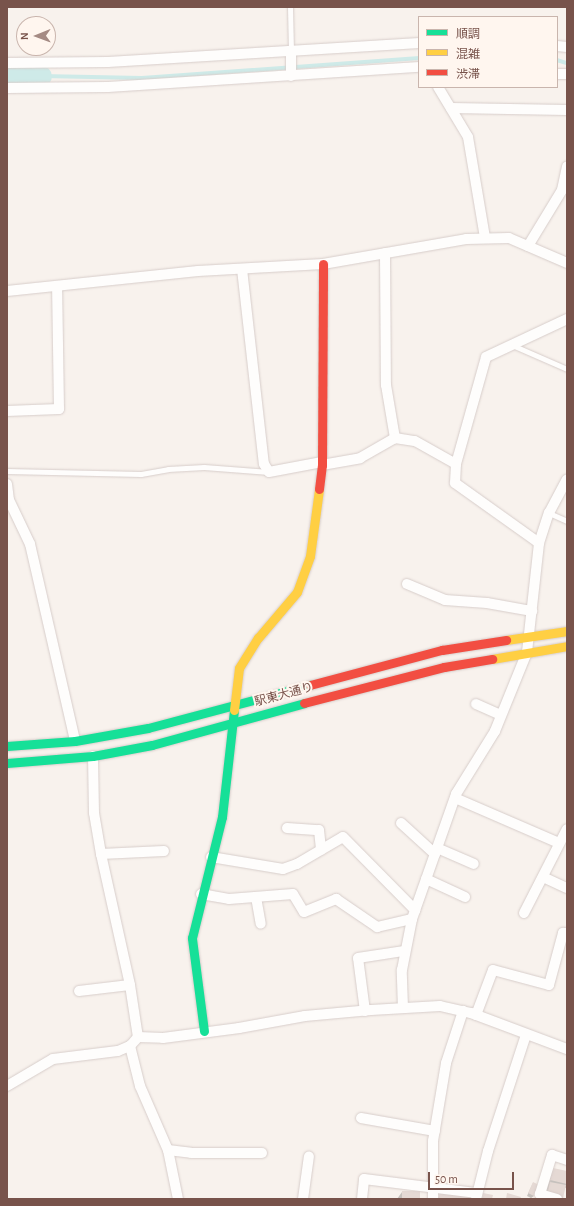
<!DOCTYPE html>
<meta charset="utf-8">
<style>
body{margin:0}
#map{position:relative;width:574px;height:1206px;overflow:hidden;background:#f8f2ed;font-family:"Alegreya Sans","Noto Sans JP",sans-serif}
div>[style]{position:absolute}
.shadow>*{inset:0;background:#0003}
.stream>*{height:3.5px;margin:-1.75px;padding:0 1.75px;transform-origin:1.75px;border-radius:1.75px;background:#ceeae8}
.river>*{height:21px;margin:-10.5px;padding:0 10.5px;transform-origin:10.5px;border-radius:10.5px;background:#ceeae8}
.building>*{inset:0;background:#e5d9d4}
.roads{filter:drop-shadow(0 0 1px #d7cdca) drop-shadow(0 0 1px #d7cdca)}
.lane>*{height:5px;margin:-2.5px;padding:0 2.5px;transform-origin:2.5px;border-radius:2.5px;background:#fefdfc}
.street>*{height:10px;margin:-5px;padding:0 5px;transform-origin:5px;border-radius:5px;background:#fefdfc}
.fast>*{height:9px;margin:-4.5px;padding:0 4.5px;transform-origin:4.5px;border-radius:4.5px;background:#16e098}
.slow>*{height:9px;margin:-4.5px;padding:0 4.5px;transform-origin:4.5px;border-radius:4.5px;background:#ffcf43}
.jam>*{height:9px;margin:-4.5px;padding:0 4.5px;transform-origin:4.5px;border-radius:4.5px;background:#f24e42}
span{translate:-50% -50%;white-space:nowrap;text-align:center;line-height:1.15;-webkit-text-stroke:4px #fff6ef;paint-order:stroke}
.street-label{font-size:12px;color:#78534b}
.frame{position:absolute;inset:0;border:8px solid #78534b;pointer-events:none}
.legend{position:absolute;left:418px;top:16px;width:140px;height:72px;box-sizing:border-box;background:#fff6ef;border:1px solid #c9b5ad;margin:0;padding:5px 7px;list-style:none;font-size:12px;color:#78534b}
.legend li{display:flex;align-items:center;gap:8px;height:20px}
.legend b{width:20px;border:1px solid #c9b5ad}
.north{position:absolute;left:16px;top:16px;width:40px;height:40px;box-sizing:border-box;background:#fff6ef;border:1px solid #c9b5ad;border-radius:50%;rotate:269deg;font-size:11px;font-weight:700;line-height:16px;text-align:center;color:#78534b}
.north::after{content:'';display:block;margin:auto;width:14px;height:18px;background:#a58b84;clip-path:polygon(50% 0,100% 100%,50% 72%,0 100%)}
.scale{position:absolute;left:428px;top:1172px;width:86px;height:18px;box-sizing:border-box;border:2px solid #78534b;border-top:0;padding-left:5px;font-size:12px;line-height:14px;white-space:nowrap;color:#78534b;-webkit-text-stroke:3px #fff6ef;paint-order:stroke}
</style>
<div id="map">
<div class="shadow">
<i style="clip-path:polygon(553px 1170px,567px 1172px,567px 1187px,543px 1199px,548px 1175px)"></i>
<i style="clip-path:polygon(533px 1183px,534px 1196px,531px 1198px,527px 1196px)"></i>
<i style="clip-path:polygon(402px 1192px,419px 1199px,397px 1199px)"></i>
</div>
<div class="stream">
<i style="left:557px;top:60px;width:10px;rotate:17deg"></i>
<i style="left:41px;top:76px;width:101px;rotate:1.1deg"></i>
<i style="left:142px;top:78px;width:278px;rotate:-4.1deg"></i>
</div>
<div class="river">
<i style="left:7px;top:77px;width:34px;rotate:-2deg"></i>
</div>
<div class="building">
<i style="clip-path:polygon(553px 1168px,567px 1171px,567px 1184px,550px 1180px)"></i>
<i style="clip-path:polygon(533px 1182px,539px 1185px,534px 1196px,528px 1193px)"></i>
<i style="clip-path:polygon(550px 1182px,566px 1185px,563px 1198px,547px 1194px)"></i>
<i style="clip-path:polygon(441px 1190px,470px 1197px,470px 1199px,438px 1199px)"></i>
<i style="clip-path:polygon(402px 1191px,420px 1191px,420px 1199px,402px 1199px)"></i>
<i style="clip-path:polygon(483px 1193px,493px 1195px,492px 1199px,482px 1199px)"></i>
<i style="clip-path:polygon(507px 1193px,521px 1197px,520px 1199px,506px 1199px)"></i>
</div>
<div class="roads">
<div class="lane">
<i style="left:290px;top:7px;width:44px;rotate:88.7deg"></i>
<i style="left:512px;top:345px;width:60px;rotate:23.6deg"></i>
<i style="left:7px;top:471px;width:134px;rotate:1.3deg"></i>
<i style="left:141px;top:474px;width:27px;rotate:-10deg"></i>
<i style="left:168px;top:469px;width:36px;rotate:-3deg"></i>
<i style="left:204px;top:467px;width:65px;rotate:4.4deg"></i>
<i style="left:549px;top:513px;width:20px;rotate:24deg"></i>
</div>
<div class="street">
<i style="left:557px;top:46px;width:10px;rotate:6deg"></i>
<i style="left:7px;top:63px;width:101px;rotate:-0.6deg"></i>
<i style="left:108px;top:62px;width:312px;rotate:-3.5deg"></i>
<i style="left:557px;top:74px;width:10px"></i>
<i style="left:291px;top:76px;width:25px;rotate:-90deg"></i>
<i style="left:438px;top:87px;width:58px;rotate:59deg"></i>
<i style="left:468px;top:137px;width:102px;rotate:80.4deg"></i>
<i style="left:7px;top:88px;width:101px;rotate:-0.6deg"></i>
<i style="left:108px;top:87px;width:312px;rotate:-3.7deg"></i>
<i style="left:451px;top:108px;width:116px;rotate:1deg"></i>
<i style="left:528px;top:246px;width:66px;rotate:-58.7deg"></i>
<i style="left:562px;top:190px;width:24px;rotate:-78deg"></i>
<i style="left:385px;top:253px;width:132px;rotate:89.6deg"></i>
<i style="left:386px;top:385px;width:54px;rotate:80.4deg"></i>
<i style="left:242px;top:269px;width:196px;rotate:83.6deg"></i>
<i style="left:264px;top:464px;width:9px;rotate:58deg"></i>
<i style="left:269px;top:472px;width:54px;rotate:-10.7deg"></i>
<i style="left:7px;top:291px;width:192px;rotate:-6deg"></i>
<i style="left:198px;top:271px;width:125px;rotate:-3.2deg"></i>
<i style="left:323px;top:264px;width:145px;rotate:-9.9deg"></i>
<i style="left:466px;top:239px;width:43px;rotate:-1.3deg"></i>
<i style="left:509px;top:238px;width:63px;rotate:23.3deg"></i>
<i style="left:7px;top:411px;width:52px;rotate:-2.2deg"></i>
<i style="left:59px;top:409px;width:123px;rotate:-90.9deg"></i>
<i style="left:456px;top:464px;width:111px;rotate:-74.3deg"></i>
<i style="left:486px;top:357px;width:89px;rotate:-25.1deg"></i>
<i style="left:322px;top:465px;width:39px;rotate:-10deg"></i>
<i style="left:360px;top:458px;width:40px;rotate:-29.7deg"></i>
<i style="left:395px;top:438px;width:20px;rotate:9deg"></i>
<i style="left:415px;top:441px;width:47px;rotate:29.3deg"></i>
<i style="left:456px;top:464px;width:19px;rotate:93deg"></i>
<i style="left:455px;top:483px;width:103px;rotate:35.5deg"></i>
<i style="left:7px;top:484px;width:16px;rotate:83deg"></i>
<i style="left:9px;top:500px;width:49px;rotate:64.5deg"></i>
<i style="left:30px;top:544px;width:202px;rotate:77.1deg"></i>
<i style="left:407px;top:584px;width:41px;rotate:22.8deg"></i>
<i style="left:445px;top:600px;width:42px;rotate:4.1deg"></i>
<i style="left:487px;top:603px;width:46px;rotate:10.1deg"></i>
<i style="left:476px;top:704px;width:27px;rotate:24deg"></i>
<i style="left:93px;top:756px;width:57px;rotate:89deg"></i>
<i style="left:94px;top:813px;width:42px;rotate:80.3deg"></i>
<i style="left:101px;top:854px;width:134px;rotate:77.5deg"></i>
<i style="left:130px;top:985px;width:53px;rotate:81.3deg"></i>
<i style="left:455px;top:798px;width:113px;rotate:23.4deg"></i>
<i style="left:401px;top:823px;width:46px;rotate:42.4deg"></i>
<i style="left:287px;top:828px;width:32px;rotate:4deg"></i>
<i style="left:319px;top:830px;width:20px;rotate:84deg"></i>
<i style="left:437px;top:848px;width:40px;rotate:23.4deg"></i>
<i style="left:101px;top:854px;width:63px;rotate:-2.7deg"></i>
<i style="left:211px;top:857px;width:73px;rotate:9.5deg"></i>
<i style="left:283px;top:869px;width:15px;rotate:-20deg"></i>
<i style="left:297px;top:864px;width:53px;rotate:-30.4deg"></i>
<i style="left:343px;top:837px;width:103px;rotate:45.4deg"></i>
<i style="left:543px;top:877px;width:26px;rotate:25deg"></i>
<i style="left:426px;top:879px;width:43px;rotate:24.8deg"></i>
<i style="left:201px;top:894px;width:28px;rotate:10deg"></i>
<i style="left:229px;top:899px;width:64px;rotate:-4.5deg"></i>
<i style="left:293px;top:894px;width:21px;rotate:59deg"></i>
<i style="left:304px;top:912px;width:35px;rotate:-22deg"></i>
<i style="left:336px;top:899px;width:50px;rotate:34.3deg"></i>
<i style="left:377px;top:927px;width:36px;rotate:-13deg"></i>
<i style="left:256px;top:897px;width:27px;rotate:80deg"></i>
<i style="left:524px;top:913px;width:94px;rotate:-62.9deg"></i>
<i style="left:79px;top:991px;width:51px;rotate:-6.7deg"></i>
<i style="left:403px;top:1008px;width:38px;rotate:-92deg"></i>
<i style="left:402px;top:970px;width:52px;rotate:-78.9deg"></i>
<i style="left:412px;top:919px;width:133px;rotate:-70.6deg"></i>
<i style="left:456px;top:794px;width:74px;rotate:-58.2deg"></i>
<i style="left:495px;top:731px;width:85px;rotate:-67.9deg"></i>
<i style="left:527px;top:652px;width:110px;rotate:-83.7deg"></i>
<i style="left:539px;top:543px;width:32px;rotate:-72deg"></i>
<i style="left:549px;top:513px;width:38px;rotate:-62deg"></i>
<i style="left:365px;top:1011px;width:53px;rotate:-97.5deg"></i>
<i style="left:358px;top:958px;width:47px;rotate:-8.7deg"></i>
<i style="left:476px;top:1015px;width:48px;rotate:-69.3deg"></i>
<i style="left:493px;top:970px;width:58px;rotate:15deg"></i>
<i style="left:549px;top:985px;width:54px;rotate:-74.9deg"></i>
<i style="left:563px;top:933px;width:4px"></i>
<i style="left:130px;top:1046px;width:41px;rotate:76deg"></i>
<i style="left:140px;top:1086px;width:70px;rotate:66.4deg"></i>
<i style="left:168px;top:1150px;width:50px;rotate:78.5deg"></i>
<i style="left:7px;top:1086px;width:53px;rotate:-30.4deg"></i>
<i style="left:53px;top:1059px;width:65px;rotate:-7deg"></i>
<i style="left:118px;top:1051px;width:13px;rotate:-23deg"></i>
<i style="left:130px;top:1046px;width:12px;rotate:-48deg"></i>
<i style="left:138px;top:1037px;width:25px;rotate:2deg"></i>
<i style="left:163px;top:1038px;width:77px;rotate:-7.5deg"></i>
<i style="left:239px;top:1028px;width:67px;rotate:-10.3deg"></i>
<i style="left:305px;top:1016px;width:66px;rotate:-5.2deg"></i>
<i style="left:371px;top:1010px;width:69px;rotate:-3.3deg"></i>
<i style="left:440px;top:1006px;width:32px;rotate:13deg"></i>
<i style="left:471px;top:1013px;width:103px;rotate:20.6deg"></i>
<i style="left:361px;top:1118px;width:75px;rotate:10deg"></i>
<i style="left:168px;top:1150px;width:23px;rotate:7deg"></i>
<i style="left:191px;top:1153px;width:71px"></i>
<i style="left:303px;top:1199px;width:43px;rotate:-82.1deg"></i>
<i style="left:362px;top:1199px;width:20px;rotate:-84deg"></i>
<i style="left:364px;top:1179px;width:114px;rotate:7.1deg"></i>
<i style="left:433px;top:1199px;width:58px;rotate:-90deg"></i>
<i style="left:433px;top:1141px;width:79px;rotate:-80.5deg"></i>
<i style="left:446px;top:1063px;width:55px;rotate:-71.9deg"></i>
<i style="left:476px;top:1199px;width:49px;rotate:-76deg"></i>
<i style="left:488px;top:1151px;width:122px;rotate:-71.9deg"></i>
<i style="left:557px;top:1199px;width:18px;rotate:-164deg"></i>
<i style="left:540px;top:1194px;width:41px;rotate:-72.9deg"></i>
<i style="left:552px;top:1155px;width:16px;rotate:18deg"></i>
</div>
<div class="fast">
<i style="left:7px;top:746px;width:68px;rotate:-4.2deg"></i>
<i style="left:75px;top:741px;width:74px;rotate:-10.1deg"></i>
<i style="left:148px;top:728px;width:168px;rotate:-14.9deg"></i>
<i style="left:7px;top:763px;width:86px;rotate:-4.7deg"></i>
<i style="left:93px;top:756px;width:60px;rotate:-10.6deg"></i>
<i style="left:152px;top:745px;width:158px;rotate:-15.4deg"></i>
<i style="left:204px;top:1031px;width:94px;rotate:-97.4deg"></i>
<i style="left:192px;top:938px;width:125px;rotate:-76.1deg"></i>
<i style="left:222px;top:817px;width:108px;rotate:-83.6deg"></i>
</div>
<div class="slow">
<i style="left:506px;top:640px;width:62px;rotate:-8.4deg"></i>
<i style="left:492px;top:659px;width:76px;rotate:-9.8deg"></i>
<i style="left:234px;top:710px;width:42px;rotate:-83.2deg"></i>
<i style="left:239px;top:668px;width:36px;rotate:-58deg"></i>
<i style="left:258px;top:638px;width:60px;rotate:-49.7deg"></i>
<i style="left:297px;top:592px;width:38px;rotate:-70deg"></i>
<i style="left:310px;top:556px;width:68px;rotate:-82.3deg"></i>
</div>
<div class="jam">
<i style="left:319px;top:489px;width:24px;rotate:-83deg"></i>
<i style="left:322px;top:465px;width:201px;rotate:-89.7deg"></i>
<i style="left:310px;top:685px;width:137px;rotate:-14.9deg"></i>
<i style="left:442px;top:650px;width:65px;rotate:-8.9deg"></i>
<i style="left:304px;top:703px;width:145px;rotate:-14.4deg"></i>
<i style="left:444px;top:667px;width:49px;rotate:-9.5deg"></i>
</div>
</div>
<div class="street-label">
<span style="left:284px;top:695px;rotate:-15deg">駅東大通り</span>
</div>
<div class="frame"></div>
<ul class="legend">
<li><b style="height:5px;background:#16e098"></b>順調</li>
<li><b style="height:5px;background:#ffcf43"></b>混雑</li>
<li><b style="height:5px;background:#f24e42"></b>渋滞</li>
</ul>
<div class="north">N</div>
<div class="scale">50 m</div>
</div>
